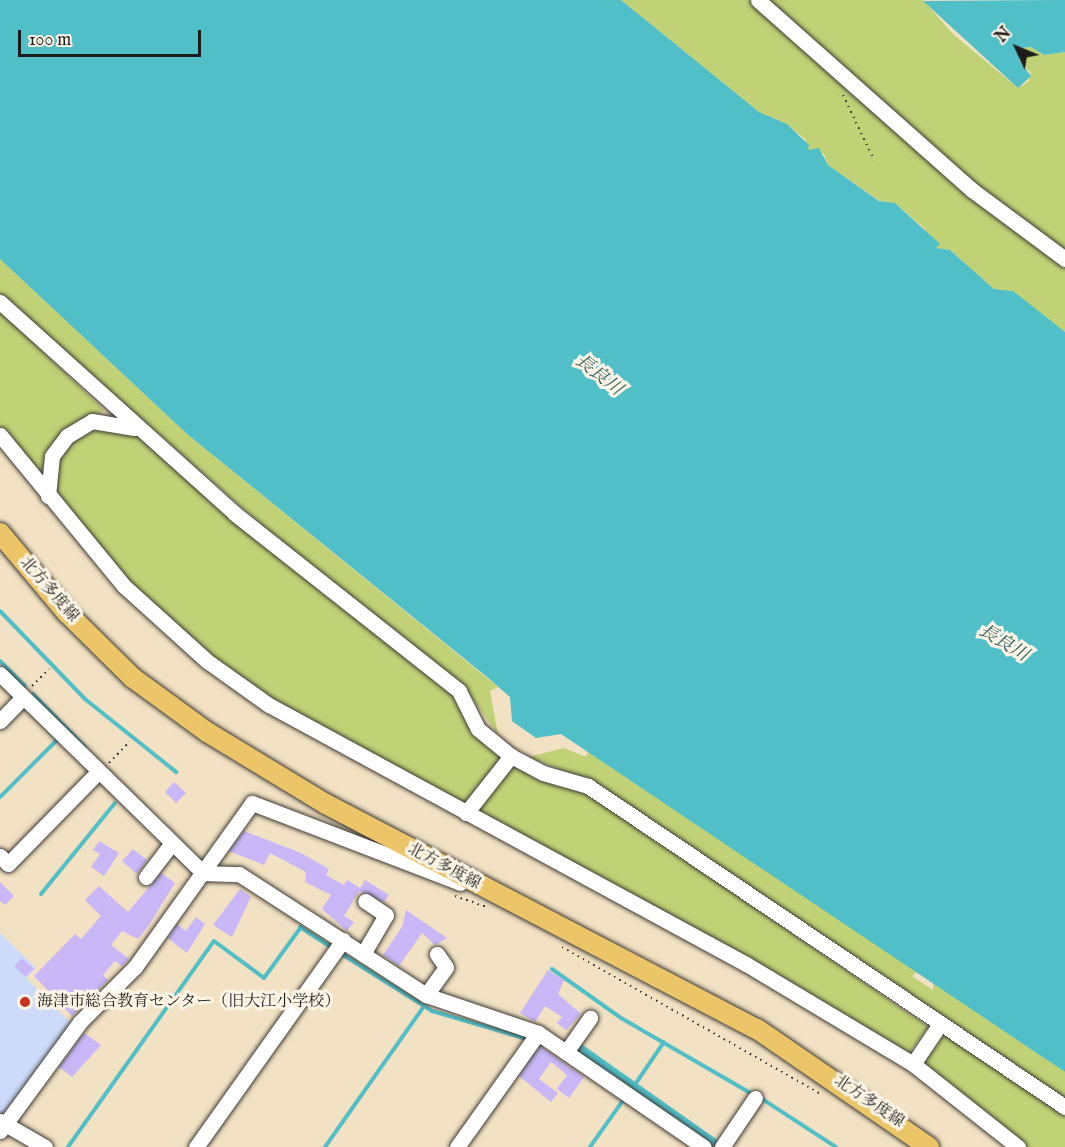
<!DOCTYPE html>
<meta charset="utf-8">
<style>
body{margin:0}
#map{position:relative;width:1065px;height:1147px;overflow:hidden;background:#f2e1c2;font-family:"IM FELL English","Noto Serif JP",serif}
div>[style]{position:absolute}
.built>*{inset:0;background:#cddbfa}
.green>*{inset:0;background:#c0d275}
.water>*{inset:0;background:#51bfc8}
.stream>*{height:4px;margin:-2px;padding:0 2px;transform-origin:2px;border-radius:2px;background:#51bfc8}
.building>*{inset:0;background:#c9b7f7}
.path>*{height:2px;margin-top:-1px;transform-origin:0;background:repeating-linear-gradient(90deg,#3c3a35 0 1.5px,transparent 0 6px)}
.roads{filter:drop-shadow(0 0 2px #3c3a35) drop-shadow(0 0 2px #3c3a35)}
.minor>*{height:15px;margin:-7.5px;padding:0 7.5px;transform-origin:7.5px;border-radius:7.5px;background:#fff}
.major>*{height:20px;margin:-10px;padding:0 10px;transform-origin:10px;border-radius:10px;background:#ecc569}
.dots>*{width:16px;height:16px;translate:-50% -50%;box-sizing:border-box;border:3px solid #fcf5e5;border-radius:50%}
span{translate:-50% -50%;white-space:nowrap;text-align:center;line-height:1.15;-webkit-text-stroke:6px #fcf5e5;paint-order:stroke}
.street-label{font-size:16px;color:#1c1c1c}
.poi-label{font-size:16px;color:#1c1c1c}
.left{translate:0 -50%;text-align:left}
.water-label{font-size:18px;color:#315d61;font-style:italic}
.north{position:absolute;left:987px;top:18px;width:60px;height:60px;-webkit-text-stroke:4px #fcf5e5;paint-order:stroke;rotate:314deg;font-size:16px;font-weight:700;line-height:24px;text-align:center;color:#1c1c1c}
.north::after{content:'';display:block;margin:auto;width:21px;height:27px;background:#1c1c1c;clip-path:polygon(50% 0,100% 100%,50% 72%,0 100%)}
.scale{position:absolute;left:18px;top:30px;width:183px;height:27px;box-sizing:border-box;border:3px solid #1c1c1c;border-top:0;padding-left:8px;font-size:18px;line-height:21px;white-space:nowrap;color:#1c1c1c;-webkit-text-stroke:4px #fcf5e5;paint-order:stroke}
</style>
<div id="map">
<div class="built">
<i style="clip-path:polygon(0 933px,36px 968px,26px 978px,73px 1025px,7px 1112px,0 1114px)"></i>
</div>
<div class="green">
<i style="clip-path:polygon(621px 0,752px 0,1065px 265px,1065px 332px,1047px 324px,1013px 291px,994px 289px,950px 250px,935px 248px,924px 228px,895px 203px,880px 201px,828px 165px,824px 154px,807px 150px,806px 140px,787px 124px,759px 112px)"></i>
<i style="clip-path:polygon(769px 0,923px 0,953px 34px,1018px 88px,1028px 82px,1031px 73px,1019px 60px,1020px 48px,1031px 47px,1044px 55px,1065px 52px,1065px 252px,975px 185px)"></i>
<i style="clip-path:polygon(0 259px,187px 434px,498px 687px,490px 691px,498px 735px,465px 688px,321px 577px,0 294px)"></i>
<i style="clip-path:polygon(0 311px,104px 410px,48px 455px,40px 475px,0 427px)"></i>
<i style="clip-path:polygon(89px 428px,131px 431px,232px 520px,453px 695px,502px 758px,468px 805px,271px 701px,208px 655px,127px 582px,51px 491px,54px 458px)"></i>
<i style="clip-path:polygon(564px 748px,586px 757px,588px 752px,917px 972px,912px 976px,933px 990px,933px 982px,1065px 1072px,1065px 1100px,597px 783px,528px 757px)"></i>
<i style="clip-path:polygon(510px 764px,584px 790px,928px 1027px,908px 1054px,477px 811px)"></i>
<i style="clip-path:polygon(948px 1036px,1065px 1116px,1065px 1147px,1027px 1147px,923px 1066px,942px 1037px)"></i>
</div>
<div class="water">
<i style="clip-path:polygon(0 0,621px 0,759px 112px,787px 124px,809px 145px,808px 150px,819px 148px,828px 165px,879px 201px,895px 203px,940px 244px,936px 248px,950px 250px,994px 289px,1013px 291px,1065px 332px,1065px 1072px,561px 734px,536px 738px,512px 721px,510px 697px,487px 677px,187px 434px,0 259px)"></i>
<i style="clip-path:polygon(1065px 0,1065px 52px,1044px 55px,1031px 47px,1020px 48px,1019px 60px,1031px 76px,1018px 88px,923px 1px)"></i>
<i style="clip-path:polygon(580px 1043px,719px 1141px,713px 1147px,575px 1050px)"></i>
</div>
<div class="stream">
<i style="left:0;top:611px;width:122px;rotate:46deg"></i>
<i style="left:85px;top:699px;width:117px;rotate:38.7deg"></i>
<i style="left:0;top:661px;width:35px;rotate:45deg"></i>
<i style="left:33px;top:694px;width:74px;rotate:45.5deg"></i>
<i style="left:0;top:797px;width:81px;rotate:-45deg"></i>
<i style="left:41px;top:894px;width:117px;rotate:-50.9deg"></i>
<i style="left:300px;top:927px;width:40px;rotate:32.9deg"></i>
<i style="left:340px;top:953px;width:109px;rotate:32.2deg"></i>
<i style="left:432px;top:1011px;width:96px;rotate:16.4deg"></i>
<i style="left:552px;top:969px;width:85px;rotate:35.4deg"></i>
<i style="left:621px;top:1018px;width:151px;rotate:30.1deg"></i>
<i style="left:634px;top:1086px;width:53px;rotate:-55.7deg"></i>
<i style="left:759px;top:1097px;width:92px;rotate:33deg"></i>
<i style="left:68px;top:1147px;width:252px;rotate:-54.7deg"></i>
<i style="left:214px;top:941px;width:62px;rotate:36.5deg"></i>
<i style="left:264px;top:978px;width:63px;rotate:-54deg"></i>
<i style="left:325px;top:1147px;width:172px;rotate:-54.9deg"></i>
<i style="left:590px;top:1147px;width:59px;rotate:-54.7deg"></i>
</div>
<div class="building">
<i style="clip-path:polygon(174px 782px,186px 793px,176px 803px,165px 792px)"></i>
<i style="clip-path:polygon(244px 831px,301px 853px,329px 869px,326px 875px,344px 885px,347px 880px,360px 888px,365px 880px,389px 895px,384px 902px,359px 891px,344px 916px,354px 922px,347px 931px,322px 909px,331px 895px,305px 882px,306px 872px,270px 853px,264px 865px,229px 851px)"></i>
<i style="clip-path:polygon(99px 841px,119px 853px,104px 876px,91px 867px,100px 854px,93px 850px)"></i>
<i style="clip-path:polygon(133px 849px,147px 860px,137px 874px,122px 861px)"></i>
<i style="clip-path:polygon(161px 873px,175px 883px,149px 925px,138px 939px,122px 931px,111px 945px,129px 959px,122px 966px,115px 961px,103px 975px,108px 980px,72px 1016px,34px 976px,75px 934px,81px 939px,101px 916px,85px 900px,99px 886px,128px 912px)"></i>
<i style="clip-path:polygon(0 882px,14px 896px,5px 905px,0 901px)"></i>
<i style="clip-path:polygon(240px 889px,251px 897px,232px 937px,213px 925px)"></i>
<i style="clip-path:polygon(406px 910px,447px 938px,435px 945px,422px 933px,399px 966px,383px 955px,402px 927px)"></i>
<i style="clip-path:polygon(196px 917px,205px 924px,187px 953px,168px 938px,177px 924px,186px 931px)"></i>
<i style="clip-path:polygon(22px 958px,34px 969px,26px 977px,14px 966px)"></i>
<i style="clip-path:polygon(548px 970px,564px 980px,558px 994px,581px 1014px,566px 1030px,557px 1023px,562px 1017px,545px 1006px,535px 1022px,520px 1013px)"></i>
<i style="clip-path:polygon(84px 1033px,101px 1045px,72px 1077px,59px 1067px)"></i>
<i style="clip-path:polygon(540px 1046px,584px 1077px,569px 1098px,557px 1089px,567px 1075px,551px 1062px,539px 1079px,558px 1093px,551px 1102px,519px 1076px)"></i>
</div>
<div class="path">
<i style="left:843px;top:95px;width:72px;rotate:64.5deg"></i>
<i style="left:32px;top:686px;width:24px;rotate:-45deg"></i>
<i style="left:109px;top:763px;width:30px;rotate:-46deg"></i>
<i style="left:455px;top:896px;width:36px;rotate:19deg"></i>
<i style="left:562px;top:947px;width:300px;rotate:29.6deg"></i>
</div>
<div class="roads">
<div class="minor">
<i style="left:758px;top:0;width:286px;rotate:41.6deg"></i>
<i style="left:972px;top:190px;width:116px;rotate:36.6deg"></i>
<i style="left:0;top:302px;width:315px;rotate:42deg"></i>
<i style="left:234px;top:513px;width:287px;rotate:38.3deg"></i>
<i style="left:459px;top:691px;width:42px;rotate:63.4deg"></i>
<i style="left:478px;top:729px;width:43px;rotate:39.3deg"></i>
<i style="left:511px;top:756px;width:36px;rotate:28deg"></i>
<i style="left:543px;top:773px;width:47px;rotate:16.1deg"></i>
<i style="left:588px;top:786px;width:575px;rotate:33.94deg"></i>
<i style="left:0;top:435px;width:195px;rotate:50.6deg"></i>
<i style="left:124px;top:586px;width:112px;rotate:42.1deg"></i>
<i style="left:207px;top:661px;width:76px;rotate:35.4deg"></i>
<i style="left:269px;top:705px;width:543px;rotate:28.5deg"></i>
<i style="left:746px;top:964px;width:195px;rotate:30.9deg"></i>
<i style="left:913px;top:1064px;width:134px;rotate:38.3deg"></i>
<i style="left:48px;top:496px;width:40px;rotate:-84.3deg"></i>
<i style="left:52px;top:456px;width:25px;rotate:-53deg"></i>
<i style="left:67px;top:436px;width:29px;rotate:-31deg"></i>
<i style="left:92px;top:421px;width:43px;rotate:9.5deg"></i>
<i style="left:0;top:674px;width:284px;rotate:44.4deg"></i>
<i style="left:203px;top:873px;width:36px;rotate:2deg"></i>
<i style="left:239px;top:874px;width:223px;rotate:32.9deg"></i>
<i style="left:426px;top:995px;width:118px;rotate:18.7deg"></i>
<i style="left:538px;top:1033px;width:201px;rotate:34.5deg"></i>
<i style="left:0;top:721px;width:33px;rotate:-46deg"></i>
<i style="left:466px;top:813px;width:73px;rotate:-51.7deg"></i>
<i style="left:0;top:856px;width:11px;rotate:45deg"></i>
<i style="left:8px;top:864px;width:129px;rotate:-45.6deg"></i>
<i style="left:146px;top:877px;width:43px;rotate:-52.6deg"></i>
<i style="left:363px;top:954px;width:45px;rotate:-59.5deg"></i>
<i style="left:386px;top:915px;width:25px;rotate:-146deg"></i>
<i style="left:426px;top:995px;width:34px;rotate:-54deg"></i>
<i style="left:446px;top:967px;width:16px;rotate:-125deg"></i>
<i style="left:566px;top:1052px;width:42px;rotate:-54.8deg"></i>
<i style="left:913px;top:1064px;width:48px;rotate:-56deg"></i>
<i style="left:0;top:1121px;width:52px;rotate:30deg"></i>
<i style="left:0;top:1131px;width:135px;rotate:-53.7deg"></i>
<i style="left:80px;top:1022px;width:78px;rotate:-45deg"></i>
<i style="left:135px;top:967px;width:201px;rotate:-54.5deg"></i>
<i style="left:252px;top:803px;width:223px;rotate:21deg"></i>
<i style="left:196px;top:1147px;width:254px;rotate:-54.6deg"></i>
<i style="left:457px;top:1147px;width:140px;rotate:-54.6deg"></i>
<i style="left:722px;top:1147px;width:59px;rotate:-56deg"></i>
</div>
<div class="major">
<i style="left:0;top:533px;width:104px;rotate:50.1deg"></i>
<i style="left:67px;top:613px;width:93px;rotate:44.6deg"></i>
<i style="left:133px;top:678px;width:92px;rotate:36.1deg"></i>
<i style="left:207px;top:732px;width:139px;rotate:31.2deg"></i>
<i style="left:326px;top:804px;width:486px;rotate:27.6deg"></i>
<i style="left:757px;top:1029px;width:209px;rotate:34.5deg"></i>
</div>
</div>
<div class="dots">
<i style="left:25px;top:1002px;background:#c8321e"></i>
</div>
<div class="street-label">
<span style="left:49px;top:590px;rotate:49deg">北方多度線</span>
<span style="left:444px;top:867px;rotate:28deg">北方多度線</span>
<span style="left:869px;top:1102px;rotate:34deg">北方多度線</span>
</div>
<div class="poi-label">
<span class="left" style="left:37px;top:1002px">海津市総合教育センター（旧大江小学校）</span>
</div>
<div class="water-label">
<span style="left:598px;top:376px;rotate:38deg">長良川</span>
<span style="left:1003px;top:644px;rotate:31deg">長良川</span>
</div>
<div class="north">N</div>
<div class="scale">100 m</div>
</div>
